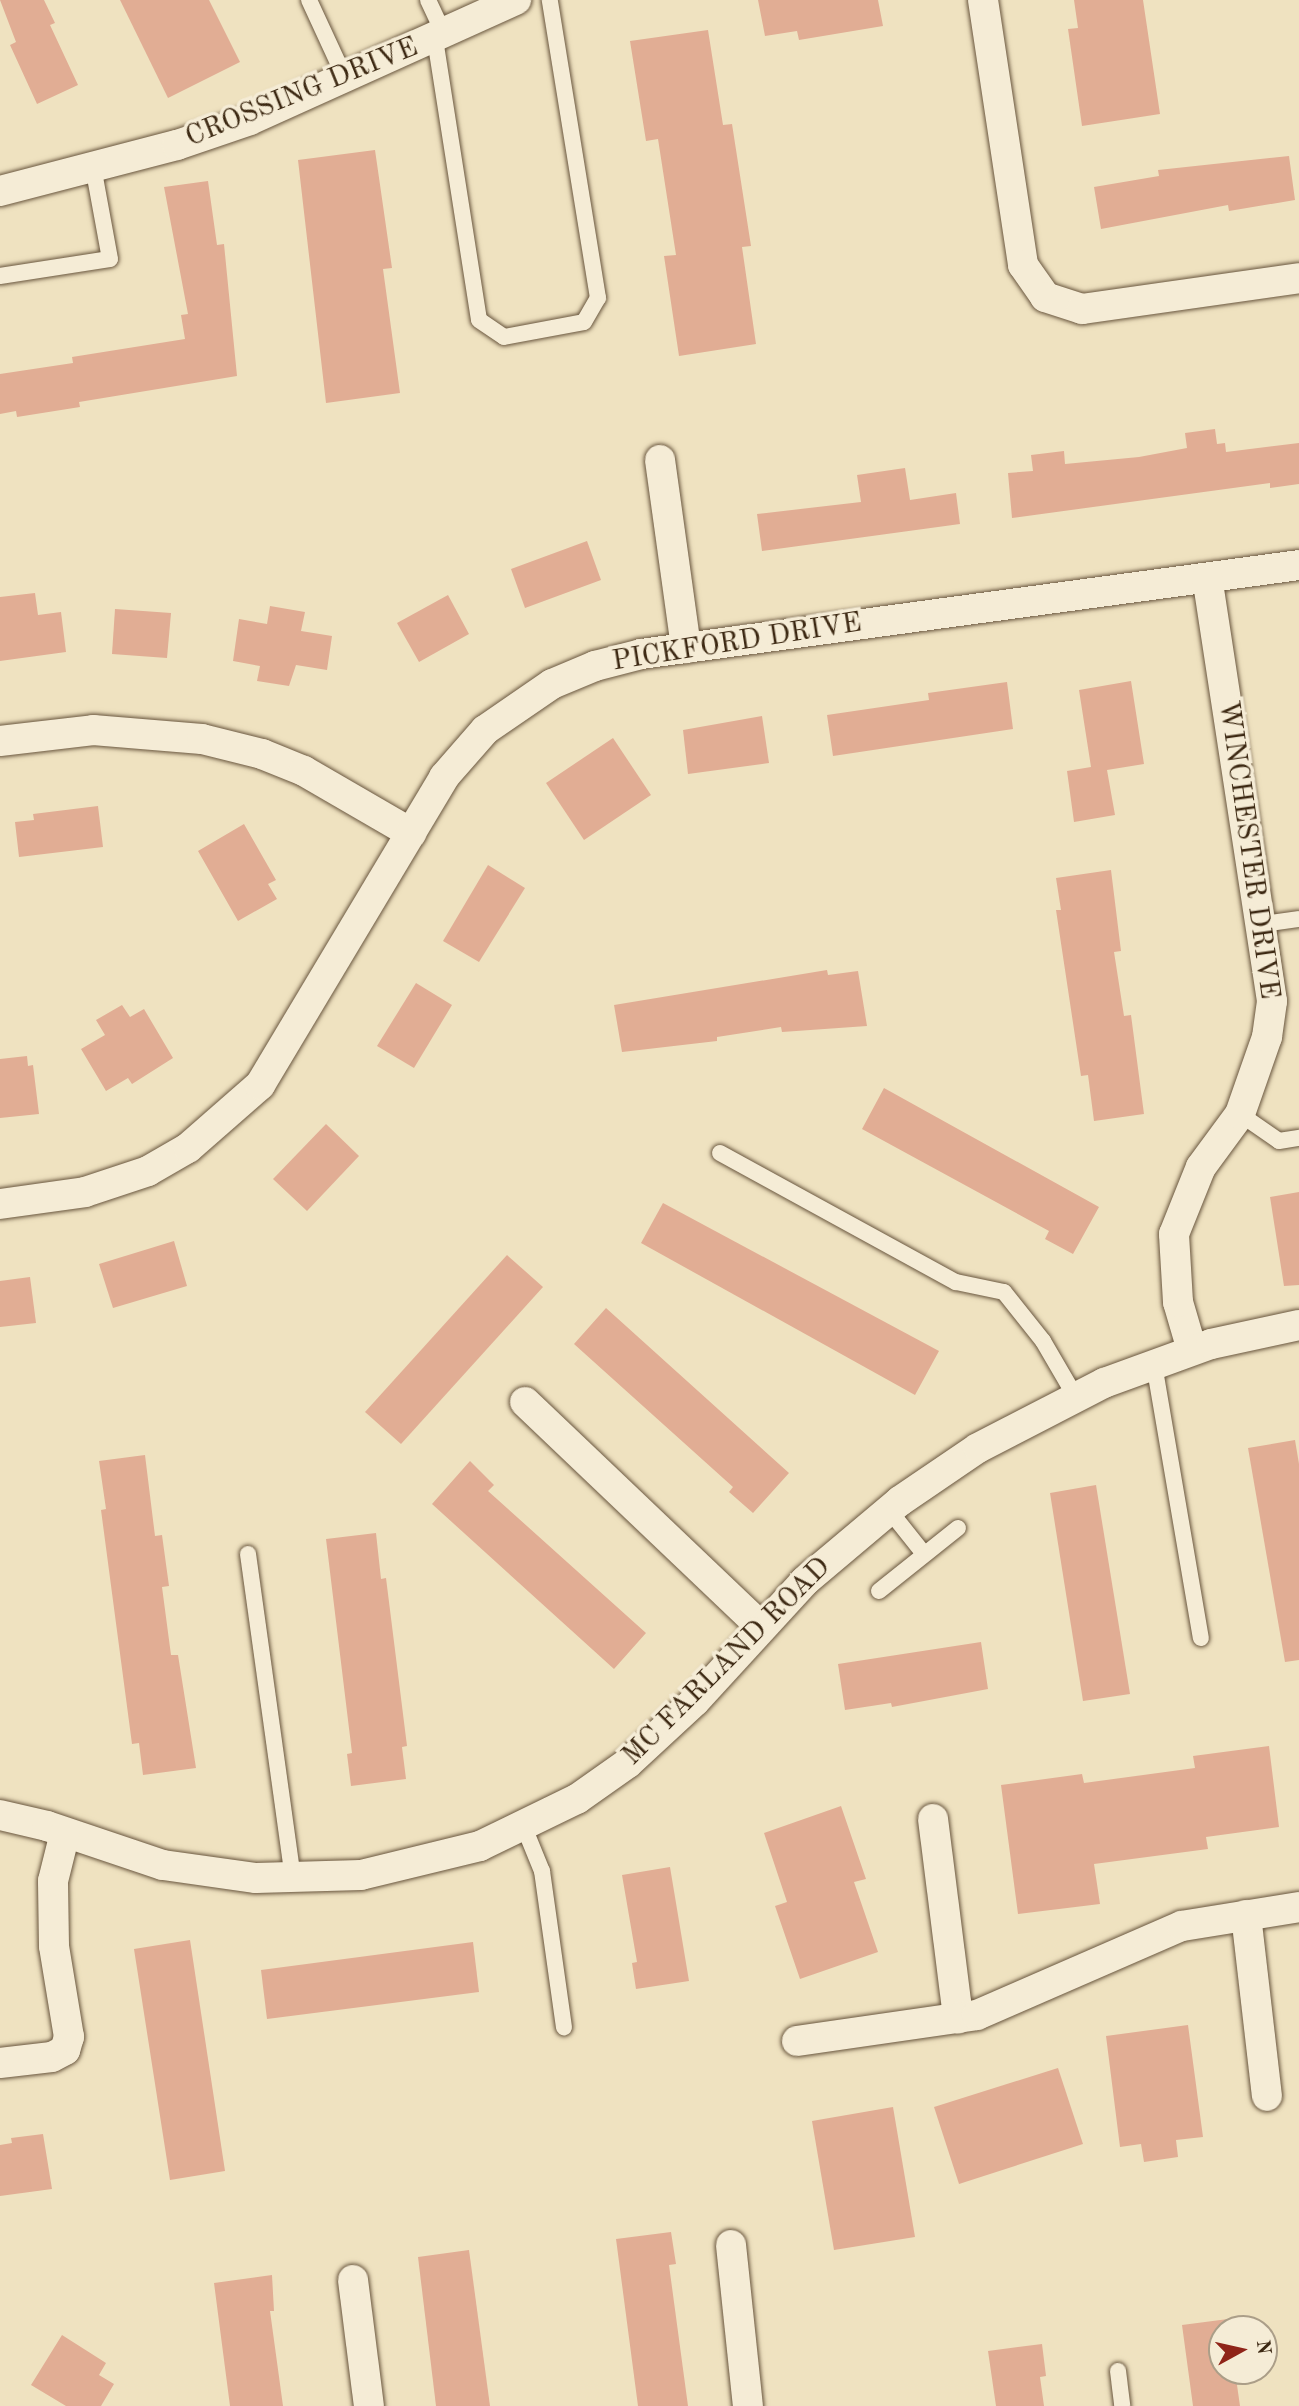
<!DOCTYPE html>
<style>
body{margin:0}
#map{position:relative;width:1299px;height:2406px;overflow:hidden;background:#efe2c0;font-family:"Old Standard TT",serif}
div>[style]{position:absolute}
.building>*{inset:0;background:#e1ad94}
.roads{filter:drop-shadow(0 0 2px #69563e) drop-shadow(0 0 2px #69563e)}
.service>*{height:16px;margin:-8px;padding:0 8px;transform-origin:8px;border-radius:8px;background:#f5ecd6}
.minor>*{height:30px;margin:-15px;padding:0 15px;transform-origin:15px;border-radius:15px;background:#f5ecd6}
span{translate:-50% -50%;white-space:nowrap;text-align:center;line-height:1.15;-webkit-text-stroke:7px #f5ecd6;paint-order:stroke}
.street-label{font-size:28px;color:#3c2812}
.north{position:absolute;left:1208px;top:2315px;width:70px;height:70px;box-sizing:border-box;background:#f5ecd6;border:2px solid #ab9e88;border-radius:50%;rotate:82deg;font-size:19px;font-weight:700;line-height:28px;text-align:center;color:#3c2812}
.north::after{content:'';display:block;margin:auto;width:24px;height:32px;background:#8f2418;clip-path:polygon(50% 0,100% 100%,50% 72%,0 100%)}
</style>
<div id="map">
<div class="building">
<i style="clip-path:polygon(0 0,44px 0,55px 23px,50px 25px,78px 85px,37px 104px,10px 45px,16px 42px)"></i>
<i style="clip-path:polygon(120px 0,209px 0,240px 62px,168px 98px)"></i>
<i style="clip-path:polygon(758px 0,878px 0,883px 26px,799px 40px,797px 31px,765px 36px)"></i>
<i style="clip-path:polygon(1074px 0,1143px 0,1160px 114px,1082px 126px,1068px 29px,1078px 28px)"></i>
<i style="clip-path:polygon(708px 30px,723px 125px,732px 124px,751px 246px,742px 247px,756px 344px,679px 356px,664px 256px,676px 255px,658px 139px,646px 141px,630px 41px)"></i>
<i style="clip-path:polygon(375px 150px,392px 268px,383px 269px,400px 393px,326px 403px,298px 160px)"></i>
<i style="clip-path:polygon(1289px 156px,1295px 200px,1229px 211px,1228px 205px,1101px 229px,1094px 187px,1159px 176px,1158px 170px)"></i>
<i style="clip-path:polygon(208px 181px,217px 245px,224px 244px,237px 376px,79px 402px,80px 407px,17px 417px,16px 411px,0 414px,0 374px,73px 363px,72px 357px,185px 339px,181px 315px,188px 314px,164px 187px)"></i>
<i style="clip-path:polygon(1215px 429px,1217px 444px,1225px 443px,1226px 452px,1299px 443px,1299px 484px,1270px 488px,1270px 483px,1012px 518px,1008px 473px,1033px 471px,1031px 455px,1064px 451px,1065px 464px,1139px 457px,1187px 448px,1185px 433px)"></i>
<i style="clip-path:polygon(905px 468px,910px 500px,956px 493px,960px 524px,762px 551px,757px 514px,861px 502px,857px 475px)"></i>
<i style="clip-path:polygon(587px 541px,601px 580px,525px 608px,511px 569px)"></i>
<i style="clip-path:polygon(35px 593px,38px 615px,61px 612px,66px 652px,0 661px,0 597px)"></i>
<i style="clip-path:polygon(448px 595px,469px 634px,419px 662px,397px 623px)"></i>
<i style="clip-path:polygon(270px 606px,305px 612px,301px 631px,332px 636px,327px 670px,296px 665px,289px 686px,257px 681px,260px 666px,233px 661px,239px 619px,267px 624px)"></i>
<i style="clip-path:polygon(115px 609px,171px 613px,167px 658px,112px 654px)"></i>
<i style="clip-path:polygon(1131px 681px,1144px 764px,1107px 770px,1115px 815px,1074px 822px,1067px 771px,1091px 767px,1079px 690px)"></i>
<i style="clip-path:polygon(1007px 682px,1013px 729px,833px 756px,827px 715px,929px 700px,928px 693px)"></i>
<i style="clip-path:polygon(762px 716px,769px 763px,688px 774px,683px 730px)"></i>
<i style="clip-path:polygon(613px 738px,651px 795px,584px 840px,546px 783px)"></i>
<i style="clip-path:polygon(98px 806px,103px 847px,19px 857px,15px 822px,34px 820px,33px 814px)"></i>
<i style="clip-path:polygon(244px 824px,276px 880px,268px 884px,277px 899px,238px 921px,198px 851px)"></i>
<i style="clip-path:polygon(488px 865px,525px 888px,479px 962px,443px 941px)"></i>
<i style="clip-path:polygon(1111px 870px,1121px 951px,1114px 952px,1124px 1016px,1131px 1015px,1144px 1114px,1094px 1121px,1088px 1075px,1081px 1076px,1056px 910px,1061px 910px,1056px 878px)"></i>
<i style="clip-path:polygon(827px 970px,828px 975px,858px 971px,867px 1026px,782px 1032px,781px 1027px,717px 1037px,717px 1041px,622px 1052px,614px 1005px)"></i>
<i style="clip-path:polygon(416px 983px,452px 1005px,414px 1068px,377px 1046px)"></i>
<i style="clip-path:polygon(122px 1005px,130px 1017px,144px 1009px,173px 1058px,132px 1084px,128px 1078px,106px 1091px,81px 1049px,105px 1035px,96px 1020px)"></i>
<i style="clip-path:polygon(27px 1056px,28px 1066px,33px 1065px,39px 1114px,0 1118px,0 1059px)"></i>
<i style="clip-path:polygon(884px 1088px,1099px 1207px,1073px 1254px,1045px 1239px,1049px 1231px,862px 1129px)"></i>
<i style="clip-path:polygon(326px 1124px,359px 1156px,307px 1211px,273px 1179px)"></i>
<i style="clip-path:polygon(1299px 1192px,1299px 1285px,1284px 1286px,1270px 1197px)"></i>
<i style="clip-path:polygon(663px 1203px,939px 1351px,915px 1395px,641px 1243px)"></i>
<i style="clip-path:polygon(174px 1241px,187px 1286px,113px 1308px,99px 1264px)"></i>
<i style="clip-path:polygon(507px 1255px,543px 1287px,401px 1444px,365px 1412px)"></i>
<i style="clip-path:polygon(30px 1277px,36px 1323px,0 1327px,0 1281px)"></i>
<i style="clip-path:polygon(606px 1308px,789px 1473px,753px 1513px,729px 1492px,733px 1487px,574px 1344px)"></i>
<i style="clip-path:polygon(1295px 1440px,1299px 1464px,1299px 1660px,1285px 1662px,1248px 1448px)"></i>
<i style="clip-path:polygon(145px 1455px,155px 1536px,162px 1535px,169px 1586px,162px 1587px,171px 1655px,178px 1655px,196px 1768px,143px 1775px,139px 1743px,132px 1744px,101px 1510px,106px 1509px,99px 1461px)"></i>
<i style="clip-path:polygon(470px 1461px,494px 1485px,488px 1491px,646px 1633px,614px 1669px,432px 1504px)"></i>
<i style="clip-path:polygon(1096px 1485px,1130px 1694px,1083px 1701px,1050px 1493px)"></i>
<i style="clip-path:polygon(376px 1533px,381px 1579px,386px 1578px,407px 1746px,402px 1747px,406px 1779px,351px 1786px,347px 1754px,352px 1753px,326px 1539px)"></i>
<i style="clip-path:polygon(981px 1642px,988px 1689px,892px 1707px,891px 1703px,845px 1710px,838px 1664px)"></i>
<i style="clip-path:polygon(1269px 1746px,1279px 1827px,1206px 1837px,1208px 1849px,1094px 1864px,1100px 1904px,1018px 1914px,1001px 1785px,1082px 1774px,1084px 1783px,1195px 1768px,1193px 1756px)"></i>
<i style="clip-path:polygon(841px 1806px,866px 1879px,854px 1882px,878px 1952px,800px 1979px,775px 1906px,787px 1902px,764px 1833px)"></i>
<i style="clip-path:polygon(670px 1867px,689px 1981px,636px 1989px,632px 1963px,637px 1962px,622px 1875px)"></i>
<i style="clip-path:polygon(190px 1940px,225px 2171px,170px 2180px,134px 1949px)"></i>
<i style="clip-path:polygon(473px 1942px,479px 1992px,267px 2019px,261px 1970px)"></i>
<i style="clip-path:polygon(1188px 2025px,1203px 2137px,1176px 2140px,1178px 2157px,1144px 2162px,1141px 2144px,1120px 2147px,1106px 2036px)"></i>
<i style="clip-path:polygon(1058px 2068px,1083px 2144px,959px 2184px,934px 2107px)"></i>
<i style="clip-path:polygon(893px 2107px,915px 2237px,834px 2250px,812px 2121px)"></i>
<i style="clip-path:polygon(43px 2134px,52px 2189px,0 2196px,0 2145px,12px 2143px,11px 2138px)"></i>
<i style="clip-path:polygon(671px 2232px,676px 2264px,669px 2265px,688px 2406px,638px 2406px,616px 2239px)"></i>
<i style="clip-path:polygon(469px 2250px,490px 2406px,436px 2406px,418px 2257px)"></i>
<i style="clip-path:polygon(272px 2275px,274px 2311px,270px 2311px,283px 2406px,230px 2406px,214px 2283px)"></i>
<i style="clip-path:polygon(1228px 2319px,1230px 2329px,1222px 2329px,1222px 2371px,1235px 2371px,1240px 2406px,1193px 2406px,1182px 2325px)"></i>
<i style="clip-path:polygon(62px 2335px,106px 2363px,99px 2375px,114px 2384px,101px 2406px,66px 2406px,31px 2385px)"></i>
<i style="clip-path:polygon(1042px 2344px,1046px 2376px,1040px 2377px,1044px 2406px,996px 2406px,988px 2351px)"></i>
</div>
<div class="roads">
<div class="service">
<i style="left:309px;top:0;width:86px;rotate:65.2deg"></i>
<i style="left:428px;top:0;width:38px;rotate:65deg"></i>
<i style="left:435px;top:39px;width:284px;rotate:81.1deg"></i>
<i style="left:479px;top:320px;width:30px;rotate:34deg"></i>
<i style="left:504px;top:337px;width:81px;rotate:-10.6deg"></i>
<i style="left:584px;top:322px;width:28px;rotate:-60deg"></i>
<i style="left:598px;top:298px;width:302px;rotate:-99.2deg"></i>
<i style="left:0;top:276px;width:111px;rotate:-8.8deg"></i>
<i style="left:110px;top:259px;width:95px;rotate:-100.4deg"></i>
<i style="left:1263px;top:924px;width:36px;rotate:-8deg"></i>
<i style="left:1240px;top:1114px;width:47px;rotate:34.7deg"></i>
<i style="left:1279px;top:1141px;width:20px;rotate:-9deg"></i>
<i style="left:720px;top:1153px;width:269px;rotate:28.7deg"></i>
<i style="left:956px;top:1282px;width:49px;rotate:11.8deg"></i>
<i style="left:1004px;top:1292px;width:63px;rotate:51.5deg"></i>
<i style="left:1043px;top:1341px;width:64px;rotate:59.8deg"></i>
<i style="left:1154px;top:1364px;width:278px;rotate:80.3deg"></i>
<i style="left:889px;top:1510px;width:56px;rotate:51.5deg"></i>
<i style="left:248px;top:1554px;width:328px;rotate:82.1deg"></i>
<i style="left:879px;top:1591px;width:101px;rotate:-38.6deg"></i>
<i style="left:524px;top:1827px;width:48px;rotate:67.8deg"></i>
<i style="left:542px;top:1871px;width:158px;rotate:82deg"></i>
<i style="left:1118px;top:2371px;width:35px;rotate:83deg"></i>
</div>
<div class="minor">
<i style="left:983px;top:0;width:268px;rotate:81.4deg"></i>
<i style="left:1023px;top:265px;width:39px;rotate:55deg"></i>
<i style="left:1045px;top:297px;width:39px;rotate:18deg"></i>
<i style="left:1082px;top:309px;width:219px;rotate:-8.1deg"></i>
<i style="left:0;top:191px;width:183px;rotate:-14.6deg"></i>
<i style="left:177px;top:145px;width:77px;rotate:-18.9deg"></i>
<i style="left:250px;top:120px;width:292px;rotate:-24.3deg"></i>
<i style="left:660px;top:460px;width:190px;rotate:82.1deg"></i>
<i style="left:0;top:741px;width:94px;rotate:-6.7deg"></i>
<i style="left:93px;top:730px;width:109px;rotate:4.7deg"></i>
<i style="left:202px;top:739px;width:62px;rotate:14deg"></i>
<i style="left:262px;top:754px;width:45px;rotate:22deg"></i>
<i style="left:304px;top:771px;width:124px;rotate:30.1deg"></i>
<i style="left:0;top:1204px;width:86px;rotate:-8deg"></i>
<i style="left:85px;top:1192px;width:66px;rotate:-18.4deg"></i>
<i style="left:148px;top:1171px;width:46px;rotate:-29.9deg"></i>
<i style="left:188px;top:1148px;width:96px;rotate:-41.2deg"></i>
<i style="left:260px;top:1085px;width:359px;rotate:-59.1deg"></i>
<i style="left:444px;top:777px;width:62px;rotate:-48.9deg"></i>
<i style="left:485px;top:730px;width:81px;rotate:-34.5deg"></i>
<i style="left:552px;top:684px;width:47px;rotate:-22.7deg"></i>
<i style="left:595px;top:666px;width:48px;rotate:-14.6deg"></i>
<i style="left:641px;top:654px;width:664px;rotate:-7.7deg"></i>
<i style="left:1192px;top:1350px;width:50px;rotate:-106.3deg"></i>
<i style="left:1178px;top:1302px;width:68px;rotate:-93.4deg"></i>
<i style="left:1174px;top:1234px;width:72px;rotate:-68.1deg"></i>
<i style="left:1201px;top:1167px;width:66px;rotate:-53.7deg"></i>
<i style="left:1240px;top:1114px;width:82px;rotate:-70.7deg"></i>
<i style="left:1267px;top:1037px;width:36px;rotate:-82deg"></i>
<i style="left:1272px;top:1001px;width:428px;rotate:-98.7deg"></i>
<i style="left:525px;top:1402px;width:326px;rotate:43.6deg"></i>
<i style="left:0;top:1815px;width:48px;rotate:13.2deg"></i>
<i style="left:47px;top:1826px;width:122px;rotate:18.6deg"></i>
<i style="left:163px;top:1865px;width:94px;rotate:8deg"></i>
<i style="left:256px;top:1878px;width:105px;rotate:-1.6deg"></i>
<i style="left:361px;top:1875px;width:122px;rotate:-13.7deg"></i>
<i style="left:480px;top:1846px;width:108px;rotate:-25.9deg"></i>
<i style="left:577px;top:1799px;width:62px;rotate:-35.2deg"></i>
<i style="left:628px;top:1763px;width:91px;rotate:-42.8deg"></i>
<i style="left:695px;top:1701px;width:163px;rotate:-47.5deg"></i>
<i style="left:805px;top:1581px;width:124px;rotate:-40.1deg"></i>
<i style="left:900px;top:1501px;width:94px;rotate:-34.2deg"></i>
<i style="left:978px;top:1448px;width:142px;rotate:-27.3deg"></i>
<i style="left:1104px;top:1383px;width:114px;rotate:-20deg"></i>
<i style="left:1211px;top:1344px;width:90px;rotate:-12.2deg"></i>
<i style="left:933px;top:1819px;width:201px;rotate:82.8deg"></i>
<i style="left:1246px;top:1915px;width:182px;rotate:83.4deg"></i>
<i style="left:797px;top:2041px;width:182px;rotate:-8.2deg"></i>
<i style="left:977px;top:2015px;width:223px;rotate:-23.5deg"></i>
<i style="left:1182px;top:1926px;width:119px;rotate:-9.2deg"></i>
<i style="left:0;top:2063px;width:52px;rotate:-6.6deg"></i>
<i style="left:52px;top:2057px;width:15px;rotate:-28deg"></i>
<i style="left:65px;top:2050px;width:14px;rotate:-73deg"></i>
<i style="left:69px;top:2037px;width:92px;rotate:-99.4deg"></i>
<i style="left:54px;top:1946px;width:65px;rotate:-90.9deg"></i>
<i style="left:53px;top:1881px;width:49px;rotate:-76deg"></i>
<i style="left:731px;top:2245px;width:162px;rotate:84deg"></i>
<i style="left:353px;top:2280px;width:127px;rotate:82.8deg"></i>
</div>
</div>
<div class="street-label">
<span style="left:302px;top:93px;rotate:-22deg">CROSSING DRIVE</span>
<span style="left:737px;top:643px;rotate:-9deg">PICKFORD DRIVE</span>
<span style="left:1248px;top:850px;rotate:82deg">WINCHESTER DRIVE</span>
<span style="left:727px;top:1662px;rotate:-45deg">MC FARLAND ROAD</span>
</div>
<div class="north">N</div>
</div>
